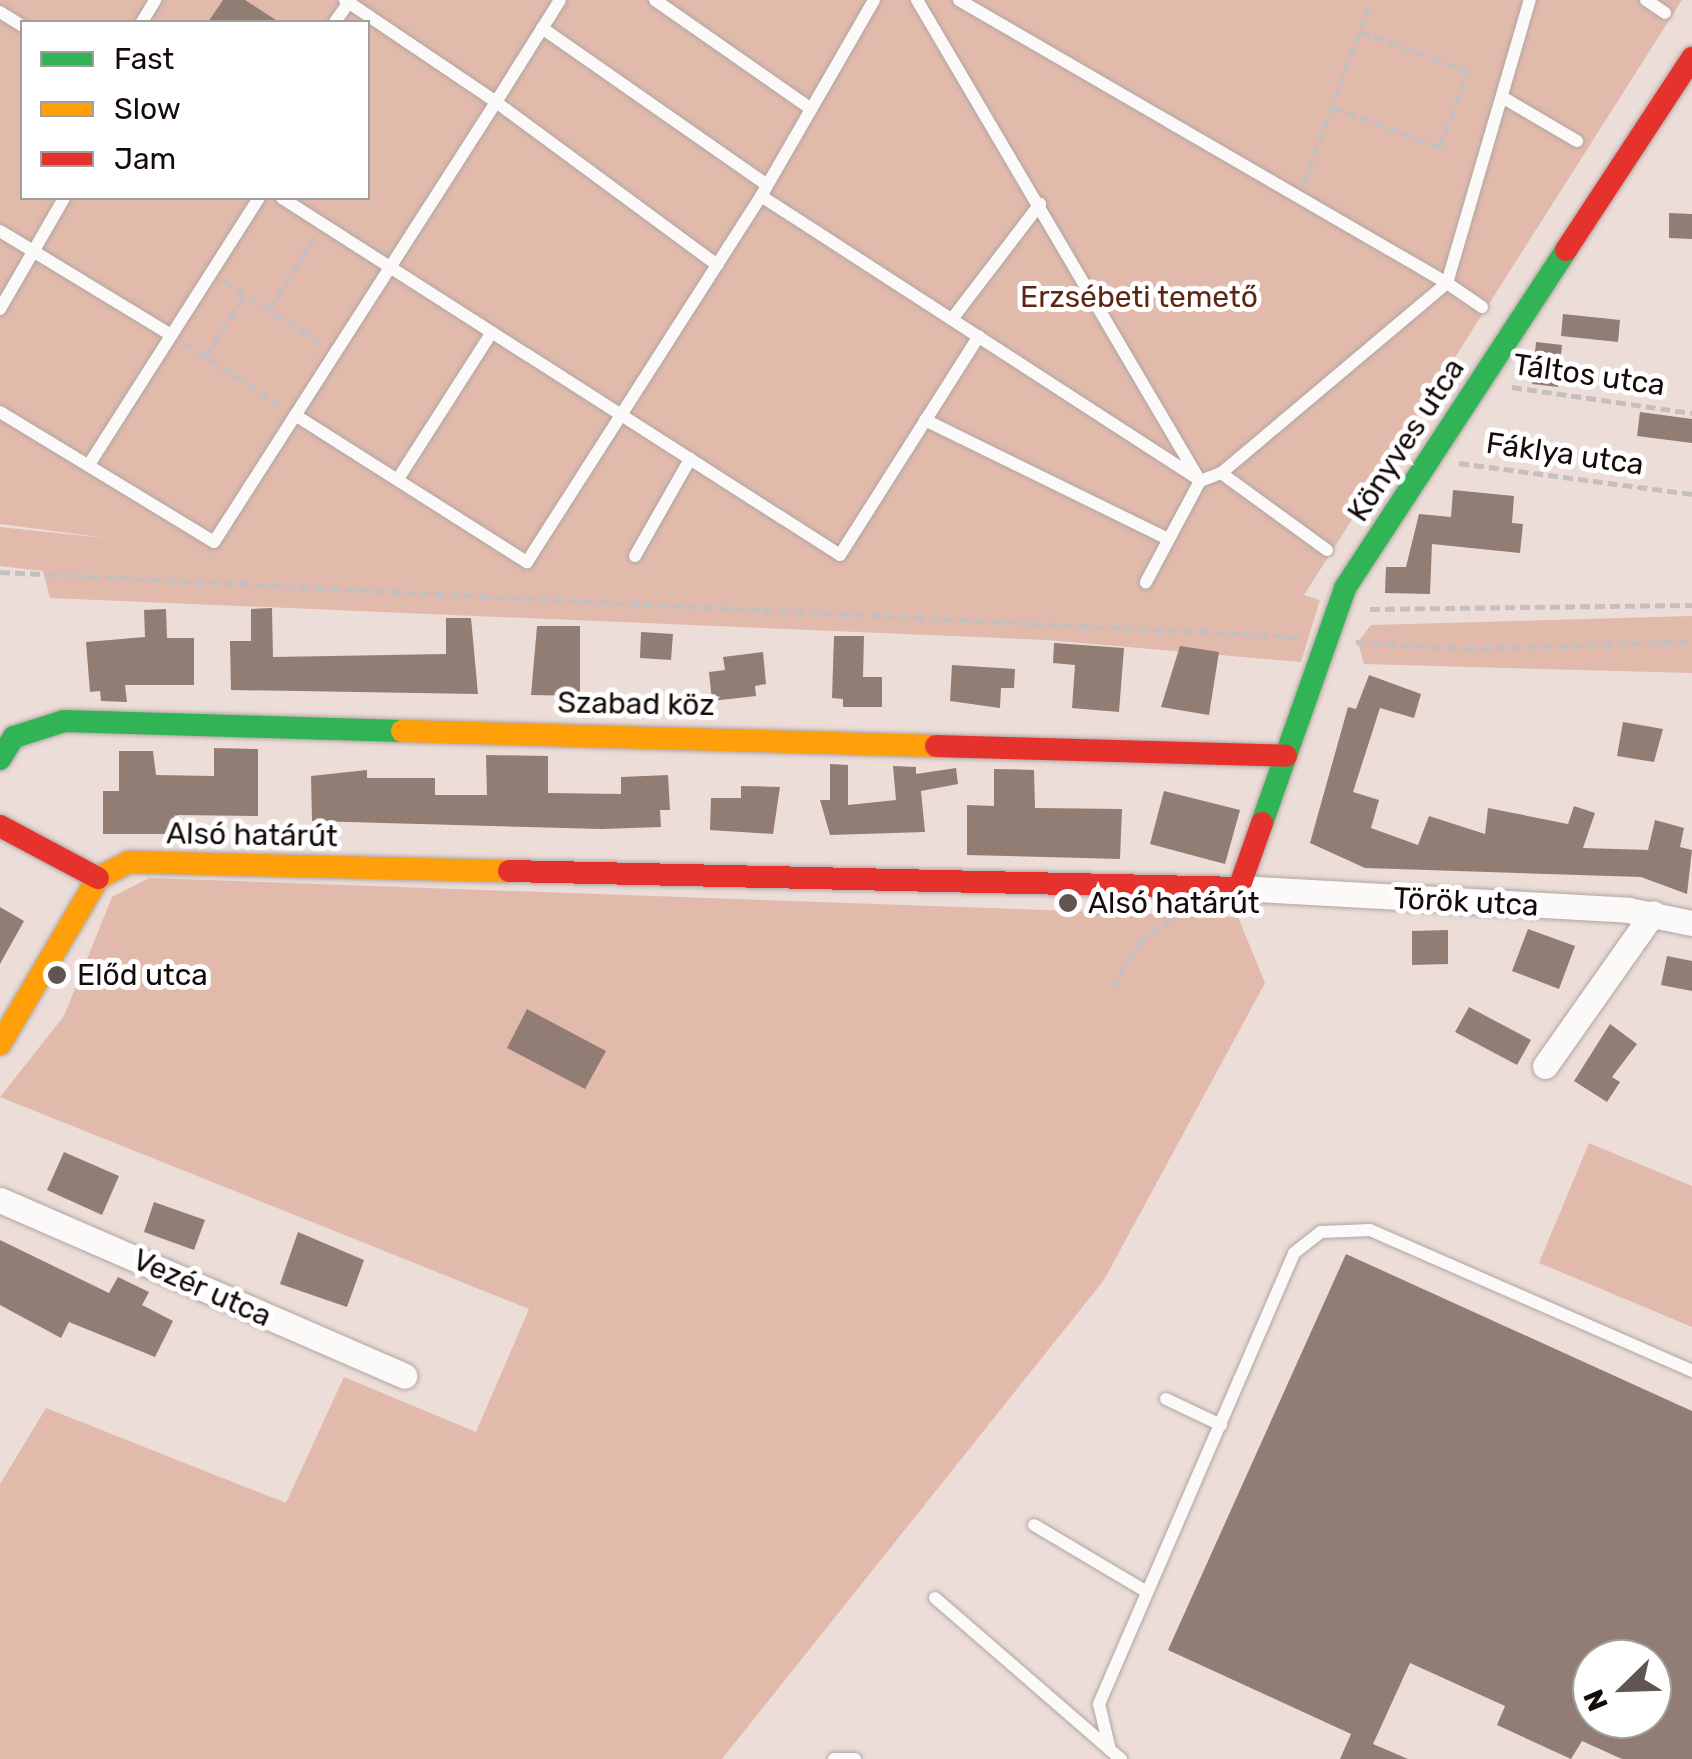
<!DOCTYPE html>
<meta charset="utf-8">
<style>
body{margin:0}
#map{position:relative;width:1692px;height:1759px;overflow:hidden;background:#ecddd8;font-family:Rubik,sans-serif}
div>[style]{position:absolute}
.green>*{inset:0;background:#e1baac}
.building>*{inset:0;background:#927d74}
.path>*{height:5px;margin-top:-2.5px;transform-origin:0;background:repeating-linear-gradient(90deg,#c5c0bf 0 10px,transparent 0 15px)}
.roads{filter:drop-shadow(0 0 2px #b1a5a2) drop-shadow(0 0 2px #b1a5a2)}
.lane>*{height:12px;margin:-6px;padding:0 6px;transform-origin:6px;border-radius:6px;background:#fcfaf9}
.street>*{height:25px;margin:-12.5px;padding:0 12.5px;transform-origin:12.5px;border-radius:12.5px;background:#fcfaf9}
.fast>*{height:22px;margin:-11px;padding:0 11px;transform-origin:11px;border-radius:11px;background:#30b455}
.slow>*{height:22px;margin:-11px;padding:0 11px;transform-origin:11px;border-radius:11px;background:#ff9f0a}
.jam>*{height:22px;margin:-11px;padding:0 11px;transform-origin:11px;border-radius:11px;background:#e5322d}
.dots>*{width:28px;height:28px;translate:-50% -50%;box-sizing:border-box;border:5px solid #fff;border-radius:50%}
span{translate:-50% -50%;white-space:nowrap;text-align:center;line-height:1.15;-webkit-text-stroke:10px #fff;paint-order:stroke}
.park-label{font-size:30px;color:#5b2612}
.street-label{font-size:30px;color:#150c09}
.poi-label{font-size:30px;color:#150c09}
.left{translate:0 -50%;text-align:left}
.legend{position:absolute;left:20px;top:20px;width:350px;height:180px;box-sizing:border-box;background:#fff;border:2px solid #a19e9d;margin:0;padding:12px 18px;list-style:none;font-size:30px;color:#150c09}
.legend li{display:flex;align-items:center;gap:20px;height:50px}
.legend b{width:50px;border:2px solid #a19e9d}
.north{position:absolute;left:1572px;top:1639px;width:100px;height:100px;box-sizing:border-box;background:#fff;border:2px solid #a19e9d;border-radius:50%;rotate:247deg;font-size:28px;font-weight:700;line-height:40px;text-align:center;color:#150c09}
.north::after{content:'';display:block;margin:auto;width:35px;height:45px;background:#605551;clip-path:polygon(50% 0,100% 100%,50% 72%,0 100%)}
</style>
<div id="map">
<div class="green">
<i style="clip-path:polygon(evenodd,0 0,1682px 0,1304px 595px,1320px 600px,1301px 662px,1047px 640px,50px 598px,43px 571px,0 566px,0 527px,115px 539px,0 524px,0 0,22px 22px,368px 22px,368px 198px,22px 198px,22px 22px)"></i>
<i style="clip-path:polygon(1692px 616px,1692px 673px,1364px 664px,1358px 642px,1371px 625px)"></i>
<i style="clip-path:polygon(149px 878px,1238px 917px,1265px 983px,1104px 1280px,722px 1759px,0 1759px,0 1484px,46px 1408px,286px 1503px,344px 1377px,476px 1432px,529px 1309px,0 1097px,64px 1016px,112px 897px)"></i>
<i style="clip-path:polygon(1589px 1143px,1692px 1186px,1692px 1327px,1539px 1263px)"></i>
</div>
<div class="building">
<i style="clip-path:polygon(223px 0,245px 0,279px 22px,208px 22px)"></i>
<i style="clip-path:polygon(1669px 213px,1692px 214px,1692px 239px,1669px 238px)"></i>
<i style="clip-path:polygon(1563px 314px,1620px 320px,1618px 342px,1561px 336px)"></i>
<i style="clip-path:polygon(1536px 342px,1562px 345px,1558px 387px,1532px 384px)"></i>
<i style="clip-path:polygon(1640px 412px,1692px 419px,1692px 443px,1637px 436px)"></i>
<i style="clip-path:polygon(1453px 490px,1514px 496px,1512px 523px,1523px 524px,1520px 553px,1432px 544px,1430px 594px,1385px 593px,1386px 567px,1406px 567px,1419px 514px,1451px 517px)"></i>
<i style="clip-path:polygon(272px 608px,273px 657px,446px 654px,446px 618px,471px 618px,478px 694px,231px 690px,230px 641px,251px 641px,251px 609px)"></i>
<i style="clip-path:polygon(166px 609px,167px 638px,194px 638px,194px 685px,125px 685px,127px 702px,101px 701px,100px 691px,90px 692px,86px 642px,145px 637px,144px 610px)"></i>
<i style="clip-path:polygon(537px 626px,580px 626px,580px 696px,531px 695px)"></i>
<i style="clip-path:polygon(641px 632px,673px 634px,671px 660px,640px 658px)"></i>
<i style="clip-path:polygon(834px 636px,864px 636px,863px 677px,882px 677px,882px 707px,843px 707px,843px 699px,832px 698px)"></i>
<i style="clip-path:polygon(1054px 643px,1124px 648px,1119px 712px,1072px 708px,1075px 665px,1053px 663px)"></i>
<i style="clip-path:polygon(1180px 646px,1219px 652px,1209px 715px,1161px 707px)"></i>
<i style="clip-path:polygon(763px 652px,766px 684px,755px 686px,756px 696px,712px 701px,709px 672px,725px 670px,723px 657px)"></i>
<i style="clip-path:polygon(952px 665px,1015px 669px,1014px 688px,1001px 688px,1000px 708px,950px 701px)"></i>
<i style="clip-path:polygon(1369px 675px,1421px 694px,1414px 718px,1380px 708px,1353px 792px,1379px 800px,1371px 828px,1418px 845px,1429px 816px,1485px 834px,1488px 808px,1568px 824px,1574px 806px,1595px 813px,1583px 848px,1648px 850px,1655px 820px,1684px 828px,1680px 847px,1692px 850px,1687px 894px,1641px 877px,1365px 868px,1310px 843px,1348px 707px,1356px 709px)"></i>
<i style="clip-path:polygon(1623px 722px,1663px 729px,1654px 762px,1617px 756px)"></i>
<i style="clip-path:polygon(214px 748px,258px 749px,258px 816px,178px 815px,178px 834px,103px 834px,103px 791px,119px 791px,119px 751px,153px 751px,156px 775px,214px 776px)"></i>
<i style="clip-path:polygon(486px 755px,548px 756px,548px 793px,621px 794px,621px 777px,668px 775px,670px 810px,660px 810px,661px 827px,601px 829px,312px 821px,311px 776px,367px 770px,367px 778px,435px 778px,435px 795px,487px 795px)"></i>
<i style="clip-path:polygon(830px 764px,848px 765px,848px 805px,896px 800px,893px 766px,916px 767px,916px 774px,956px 768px,958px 784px,921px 791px,925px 832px,830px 835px,820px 800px,830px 800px)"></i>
<i style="clip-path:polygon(994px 769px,1034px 770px,1035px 808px,1122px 809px,1120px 859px,967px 855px,967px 805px,994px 806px)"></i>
<i style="clip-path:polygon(741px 786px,780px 787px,773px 834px,710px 830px,711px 798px,741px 798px)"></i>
<i style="clip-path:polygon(1164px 791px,1240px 810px,1225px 864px,1150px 844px)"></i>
<i style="clip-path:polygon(0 907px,24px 921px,0 964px)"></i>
<i style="clip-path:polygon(1528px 929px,1575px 946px,1559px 989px,1512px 971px)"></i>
<i style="clip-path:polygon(1448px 930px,1448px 964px,1412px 965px,1412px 931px)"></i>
<i style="clip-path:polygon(1667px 956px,1692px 961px,1692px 991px,1661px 985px)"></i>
<i style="clip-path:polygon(1469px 1007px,1531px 1040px,1517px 1065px,1455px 1032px)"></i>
<i style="clip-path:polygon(527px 1009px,606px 1051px,585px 1089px,507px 1048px)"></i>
<i style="clip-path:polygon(1610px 1024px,1637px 1044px,1612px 1077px,1620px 1082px,1607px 1102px,1574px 1081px)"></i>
<i style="clip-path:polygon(64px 1152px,119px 1176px,102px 1215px,47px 1190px)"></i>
<i style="clip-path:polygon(154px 1202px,205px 1220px,194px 1250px,144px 1232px)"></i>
<i style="clip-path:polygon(298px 1232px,364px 1260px,347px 1307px,280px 1284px)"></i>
<i style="clip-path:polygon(0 1240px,109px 1293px,118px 1277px,149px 1292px,142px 1305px,173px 1321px,155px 1357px,69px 1322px,61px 1338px,0 1305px)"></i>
<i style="clip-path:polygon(evenodd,1346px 1254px,1692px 1411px,1692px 1759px,1622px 1759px,1582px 1741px,1571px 1759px,1497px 1725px,1505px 1706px,1410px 1663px,1373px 1744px,1408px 1759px,1340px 1759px,1351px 1734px,1168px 1650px,1346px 1254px,1592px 1659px,1652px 1659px,1652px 1719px,1592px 1719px,1592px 1659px)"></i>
</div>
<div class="path">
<i style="left:1332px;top:107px;width:115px;rotate:20.3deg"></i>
<i style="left:1440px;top:147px;width:81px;rotate:-69.8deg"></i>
<i style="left:1468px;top:71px;width:115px;rotate:-159.7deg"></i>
<i style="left:1304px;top:183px;width:195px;rotate:-69.9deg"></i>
<i style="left:224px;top:281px;width:114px;rotate:32.9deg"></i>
<i style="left:269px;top:310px;width:86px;rotate:-57.8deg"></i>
<i style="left:184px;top:343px;width:114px;rotate:32.9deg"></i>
<i style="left:205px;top:357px;width:74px;rotate:-57.2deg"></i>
<i style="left:1512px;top:387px;width:182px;rotate:8.2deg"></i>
<i style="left:1459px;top:463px;width:235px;rotate:7.6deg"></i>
<i style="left:0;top:572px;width:1302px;rotate:2.86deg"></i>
<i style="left:1370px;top:609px;width:322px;rotate:-0.7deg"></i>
<i style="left:1356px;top:642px;width:111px;rotate:3.6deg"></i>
<i style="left:1467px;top:649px;width:225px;rotate:-2deg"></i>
<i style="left:1113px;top:987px;width:52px;rotate:-60deg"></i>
<i style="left:1139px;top:942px;width:45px;rotate:-35.1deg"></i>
</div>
<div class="roads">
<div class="lane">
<i style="left:345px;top:0;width:182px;rotate:34deg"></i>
<i style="left:496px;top:102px;width:120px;rotate:-57.9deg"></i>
<i style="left:655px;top:0;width:190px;rotate:34.9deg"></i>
<i style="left:917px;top:0;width:558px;rotate:59.53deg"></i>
<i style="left:959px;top:0;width:564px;rotate:30.11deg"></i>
<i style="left:1447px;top:283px;width:295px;rotate:139.9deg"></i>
<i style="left:1221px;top:473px;width:22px;rotate:159deg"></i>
<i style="left:1200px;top:481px;width:115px;rotate:118.1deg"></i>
<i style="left:1646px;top:0;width:23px;rotate:34deg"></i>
<i style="left:0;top:12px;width:26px;rotate:32deg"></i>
<i style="left:142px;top:22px;width:26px;rotate:-59deg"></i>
<i style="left:335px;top:22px;width:24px;rotate:-55deg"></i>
<i style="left:542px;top:28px;width:274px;rotate:34.9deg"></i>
<i style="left:1502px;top:97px;width:87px;rotate:30.4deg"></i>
<i style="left:761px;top:196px;width:517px;rotate:32.92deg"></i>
<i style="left:282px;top:198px;width:662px;rotate:32.61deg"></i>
<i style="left:840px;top:555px;width:259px;rotate:-57.6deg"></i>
<i style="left:0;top:231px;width:200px;rotate:31.3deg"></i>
<i style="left:1482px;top:307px;width:42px;rotate:-145.6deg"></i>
<i style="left:1447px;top:283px;width:295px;rotate:-73.7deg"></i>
<i style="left:0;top:309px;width:128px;rotate:-60deg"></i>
<i style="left:952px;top:319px;width:145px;rotate:-52.6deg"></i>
<i style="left:0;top:412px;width:250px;rotate:31.3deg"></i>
<i style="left:214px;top:542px;width:523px;rotate:-57.34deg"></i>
<i style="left:496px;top:102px;width:275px;rotate:36.4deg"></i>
<i style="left:295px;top:415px;width:275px;rotate:32.4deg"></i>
<i style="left:527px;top:562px;width:434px;rotate:-57.4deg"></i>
<i style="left:761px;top:196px;width:226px;rotate:-60deg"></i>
<i style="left:925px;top:420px;width:268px;rotate:26.1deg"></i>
<i style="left:90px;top:463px;width:314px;rotate:-57.5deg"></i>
<i style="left:1221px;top:473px;width:131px;rotate:36deg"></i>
<i style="left:398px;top:479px;width:174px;rotate:-57.4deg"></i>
<i style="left:635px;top:556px;width:112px;rotate:-60.4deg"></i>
<i style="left:1166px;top:1399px;width:61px;rotate:25.3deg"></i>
<i style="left:1034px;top:1525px;width:131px;rotate:30.7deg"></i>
<i style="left:935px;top:1598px;width:229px;rotate:40.9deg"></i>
<i style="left:834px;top:1759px;width:21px"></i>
<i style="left:1121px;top:1759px;width:14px;rotate:-141deg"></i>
<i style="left:1110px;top:1750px;width:47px;rotate:-103.4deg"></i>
<i style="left:1099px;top:1704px;width:491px;rotate:-66.6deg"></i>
<i style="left:1294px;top:1253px;width:34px;rotate:-38deg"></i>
<i style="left:1321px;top:1232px;width:49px;rotate:-2.3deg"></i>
<i style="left:1370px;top:1230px;width:352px;rotate:23.6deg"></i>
</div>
<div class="street">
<i style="left:1239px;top:888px;width:390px;rotate:3.2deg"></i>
<i style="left:1628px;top:910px;width:65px;rotate:11.5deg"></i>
<i style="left:1545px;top:1066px;width:187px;rotate:-54.8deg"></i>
<i style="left:0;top:1200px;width:441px;rotate:23.5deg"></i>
</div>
<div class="fast">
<i style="left:0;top:759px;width:26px;rotate:-58deg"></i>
<i style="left:14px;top:737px;width:52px;rotate:-17.7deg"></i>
<i style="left:64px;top:721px;width:338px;rotate:1.7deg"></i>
<i style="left:1262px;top:823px;width:249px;rotate:-70.5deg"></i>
<i style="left:1345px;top:588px;width:404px;rotate:-56.8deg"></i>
</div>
<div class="slow">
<i style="left:402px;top:731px;width:534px;rotate:1.61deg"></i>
<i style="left:0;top:1044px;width:193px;rotate:-59.4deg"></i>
<i style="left:98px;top:878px;width:35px;rotate:-27deg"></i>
<i style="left:129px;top:862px;width:380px;rotate:1.4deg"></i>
</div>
<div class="jam">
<i style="left:1566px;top:250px;width:230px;rotate:-56.7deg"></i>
<i style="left:936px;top:746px;width:350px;rotate:1.6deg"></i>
<i style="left:0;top:826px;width:111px;rotate:28deg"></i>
<i style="left:509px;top:871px;width:730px;rotate:1.33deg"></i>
<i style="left:1239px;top:888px;width:69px;rotate:-70.5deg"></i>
</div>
</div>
<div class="dots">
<i style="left:1068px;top:903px;background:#605551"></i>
<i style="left:57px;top:975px;background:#605551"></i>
</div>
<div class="park-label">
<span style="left:1139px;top:297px">Erzsébeti temető</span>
</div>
<div class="street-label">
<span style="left:1589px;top:375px;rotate:8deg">Táltos utca</span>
<span style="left:1406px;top:440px;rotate:-57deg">Könyves utca</span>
<span style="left:1565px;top:454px;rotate:8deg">Fáklya utca</span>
<span style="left:636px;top:704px;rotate:1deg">Szabad köz</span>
<span style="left:252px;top:835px;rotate:1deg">Alsó határút</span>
<span style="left:1466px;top:902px;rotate:3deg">Török utca</span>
<span style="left:202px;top:1288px;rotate:24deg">Vezér utca</span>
</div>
<div class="poi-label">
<span class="left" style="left:1088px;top:903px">Alsó határút</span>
<span class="left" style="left:77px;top:975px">Előd utca</span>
</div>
<ul class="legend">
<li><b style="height:12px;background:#30b455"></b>Fast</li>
<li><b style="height:12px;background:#ff9f0a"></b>Slow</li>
<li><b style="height:12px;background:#e5322d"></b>Jam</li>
</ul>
<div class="north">N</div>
</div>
